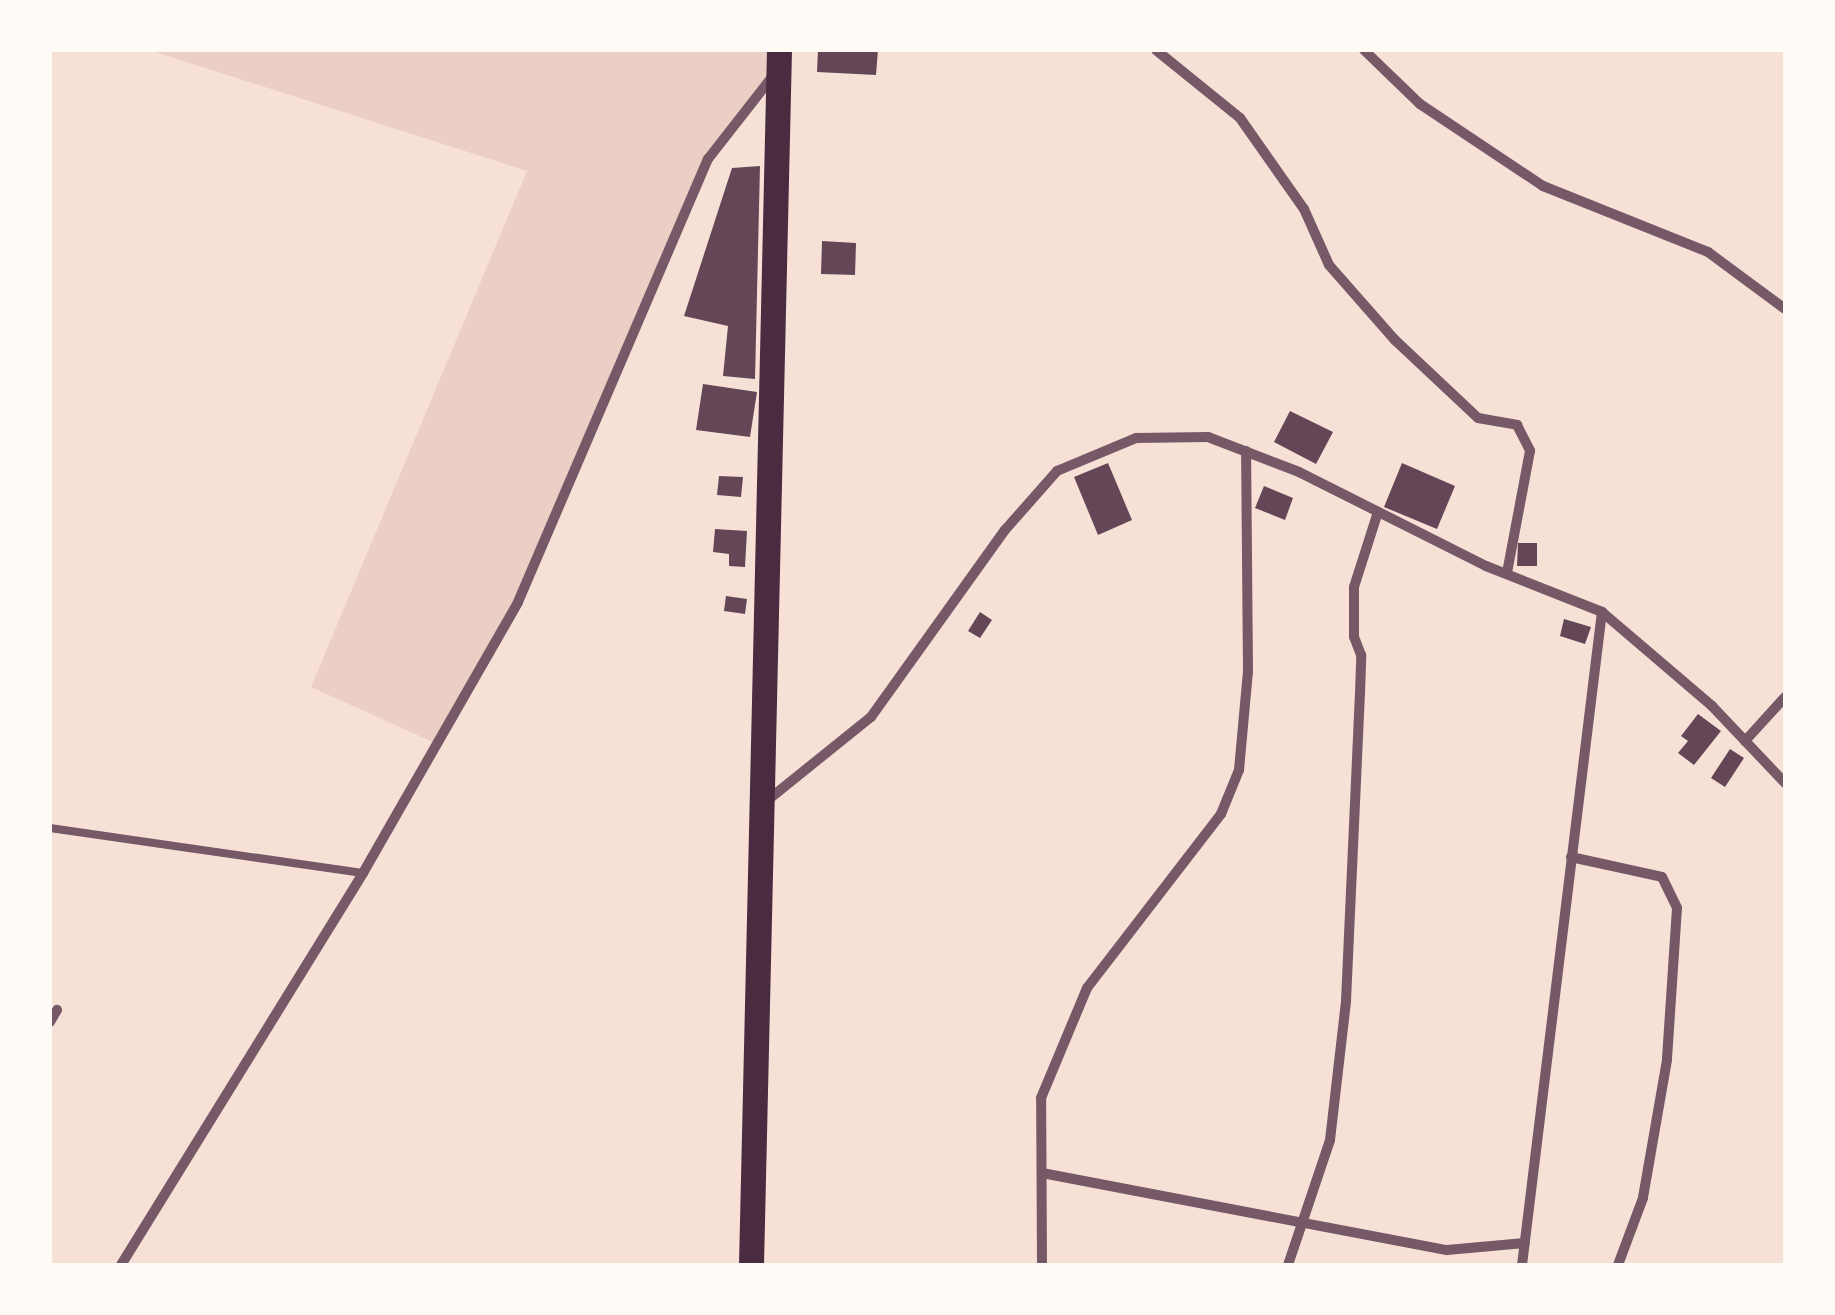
<!DOCTYPE html>
<style>
body{margin:0}
#map{position:relative;width:1835px;height:1315px;overflow:hidden;background:#f7e1d7;font-family:"DejaVu Sans",sans-serif}
div>[style]{position:absolute}
.green>*{inset:0;background:#ebcfc5}
.building>*{inset:0;background:#644757}
.service>*{height:8px;margin:-4px;padding:0 4px;transform-origin:4px;border-radius:4px;background:#755966}
.minor>*{height:10px;margin:-5px;padding:0 5px;transform-origin:5px;border-radius:5px;background:#755966}
.primary>*{height:25px;margin:-12.5px;padding:0 12.5px;transform-origin:12.5px;border-radius:12.5px;background:#4a2c40}
span{translate:-50% -50%;white-space:nowrap;text-align:center;line-height:1.15;-webkit-text-stroke:10px #fffaf5;paint-order:stroke}
.frame{position:absolute;inset:0;border:52px solid #fffaf5;pointer-events:none}
</style>
<div id="map">
<div class="green">
<i style="clip-path:polygon(149px 50px,779px 50px,778px 68px,708px 159px,518px 602px,437px 744px,311px 687px,527px 171px)"></i>
</div>
<div class="building">
<i style="clip-path:polygon(818px 50px,878px 50px,876px 75px,817px 72px)"></i>
<i style="clip-path:polygon(760px 166px,755px 379px,723px 376px,728px 326px,684px 316px,732px 168px)"></i>
<i style="clip-path:polygon(822px 241px,856px 243px,855px 275px,821px 274px)"></i>
<i style="clip-path:polygon(703px 384px,757px 392px,750px 437px,696px 430px)"></i>
<i style="clip-path:polygon(1290px 411px,1333px 432px,1316px 464px,1274px 442px)"></i>
<i style="clip-path:polygon(1108px 463px,1132px 520px,1098px 535px,1074px 477px)"></i>
<i style="clip-path:polygon(1402px 463px,1455px 486px,1437px 529px,1384px 507px)"></i>
<i style="clip-path:polygon(719px 476px,743px 477px,741px 497px,717px 495px)"></i>
<i style="clip-path:polygon(1264px 486px,1293px 498px,1285px 520px,1255px 508px)"></i>
<i style="clip-path:polygon(715px 529px,747px 531px,745px 567px,729px 566px,729px 554px,713px 552px)"></i>
<i style="clip-path:polygon(1518px 543px,1537px 543px,1537px 566px,1517px 566px)"></i>
<i style="clip-path:polygon(726px 596px,747px 599px,745px 614px,724px 611px)"></i>
<i style="clip-path:polygon(980px 612px,992px 620px,980px 638px,968px 631px)"></i>
<i style="clip-path:polygon(1564px 619px,1591px 627px,1585px 644px,1560px 636px)"></i>
<i style="clip-path:polygon(1698px 714px,1721px 731px,1694px 765px,1678px 753px,1688px 741px,1681px 736px)"></i>
<i style="clip-path:polygon(1730px 749px,1744px 758px,1725px 787px,1711px 778px)"></i>
</div>
<div class="service">
<i style="left:50px;top:828px;width:316px;rotate:8.2deg"></i>
</div>
<div class="minor">
<i style="left:1156px;top:50px;width:108px;rotate:39deg"></i>
<i style="left:1240px;top:118px;width:111px;rotate:54.9deg"></i>
<i style="left:1304px;top:209px;width:61px;rotate:65.9deg"></i>
<i style="left:1329px;top:265px;width:100px;rotate:48.7deg"></i>
<i style="left:1395px;top:340px;width:114px;rotate:43.2deg"></i>
<i style="left:1478px;top:418px;width:40px;rotate:10deg"></i>
<i style="left:1517px;top:425px;width:29px;rotate:63deg"></i>
<i style="left:1530px;top:451px;width:124px;rotate:100.7deg"></i>
<i style="left:1364px;top:50px;width:78px;rotate:44deg"></i>
<i style="left:1420px;top:104px;width:148px;rotate:33.7deg"></i>
<i style="left:1543px;top:186px;width:178px;rotate:21.8deg"></i>
<i style="left:1708px;top:252px;width:96px;rotate:36.5deg"></i>
<i style="left:1745px;top:741px;width:59px;rotate:-47.7deg"></i>
<i style="left:764px;top:803px;width:137px;rotate:-38.8deg"></i>
<i style="left:871px;top:717px;width:230px;rotate:-54.4deg"></i>
<i style="left:1005px;top:530px;width:79px;rotate:-48.6deg"></i>
<i style="left:1057px;top:471px;width:86px;rotate:-22.7deg"></i>
<i style="left:1136px;top:438px;width:72px;rotate:-0.8deg"></i>
<i style="left:1208px;top:437px;width:97px;rotate:21deg"></i>
<i style="left:1299px;top:472px;width:209px;rotate:26.7deg"></i>
<i style="left:1486px;top:566px;width:125px;rotate:21.6deg"></i>
<i style="left:1602px;top:612px;width:145px;rotate:40.5deg"></i>
<i style="left:1712px;top:706px;width:106px;rotate:46.5deg"></i>
<i style="left:1571px;top:857px;width:93px;rotate:12.4deg"></i>
<i style="left:1662px;top:877px;width:34px;rotate:64deg"></i>
<i style="left:1677px;top:908px;width:152px;rotate:93.8deg"></i>
<i style="left:1667px;top:1060px;width:140px;rotate:99.9deg"></i>
<i style="left:1643px;top:1198px;width:72px;rotate:110.5deg"></i>
<i style="left:50px;top:1022px;width:14px;rotate:-60deg"></i>
<i style="left:1042px;top:1173px;width:412px;rotate:10.8deg"></i>
<i style="left:1447px;top:1250px;width:78px;rotate:-5.1deg"></i>
<i style="left:121px;top:1265px;width:461px;rotate:-58.3deg"></i>
<i style="left:363px;top:873px;width:312px;rotate:-60.2deg"></i>
<i style="left:518px;top:602px;width:482px;rotate:-66.8deg"></i>
<i style="left:708px;top:159px;width:104px;rotate:-52deg"></i>
<i style="left:1042px;top:1265px;width:167px;rotate:-90.3deg"></i>
<i style="left:1041px;top:1098px;width:119px;rotate:-67.3deg"></i>
<i style="left:1087px;top:988px;width:220px;rotate:-52.4deg"></i>
<i style="left:1221px;top:814px;width:48px;rotate:-67.8deg"></i>
<i style="left:1239px;top:770px;width:98px;rotate:-84.8deg"></i>
<i style="left:1248px;top:672px;width:221px;rotate:-90.5deg"></i>
<i style="left:1288px;top:1265px;width:132px;rotate:-71.4deg"></i>
<i style="left:1330px;top:1140px;width:140px;rotate:-83.4deg"></i>
<i style="left:1346px;top:1001px;width:308px;rotate:-87.4deg"></i>
<i style="left:1360px;top:693px;width:38px;rotate:-88deg"></i>
<i style="left:1361px;top:655px;width:19px;rotate:-111deg"></i>
<i style="left:1354px;top:637px;width:50px;rotate:-90deg"></i>
<i style="left:1354px;top:587px;width:79px;rotate:-72.3deg"></i>
<i style="left:1522px;top:1265px;width:658px;rotate:-83.02deg"></i>
</div>
<div class="primary">
<i style="left:751px;top:1265px;width:1215px;rotate:-88.68deg"></i>
</div>
<div class="frame"></div>
</div>
